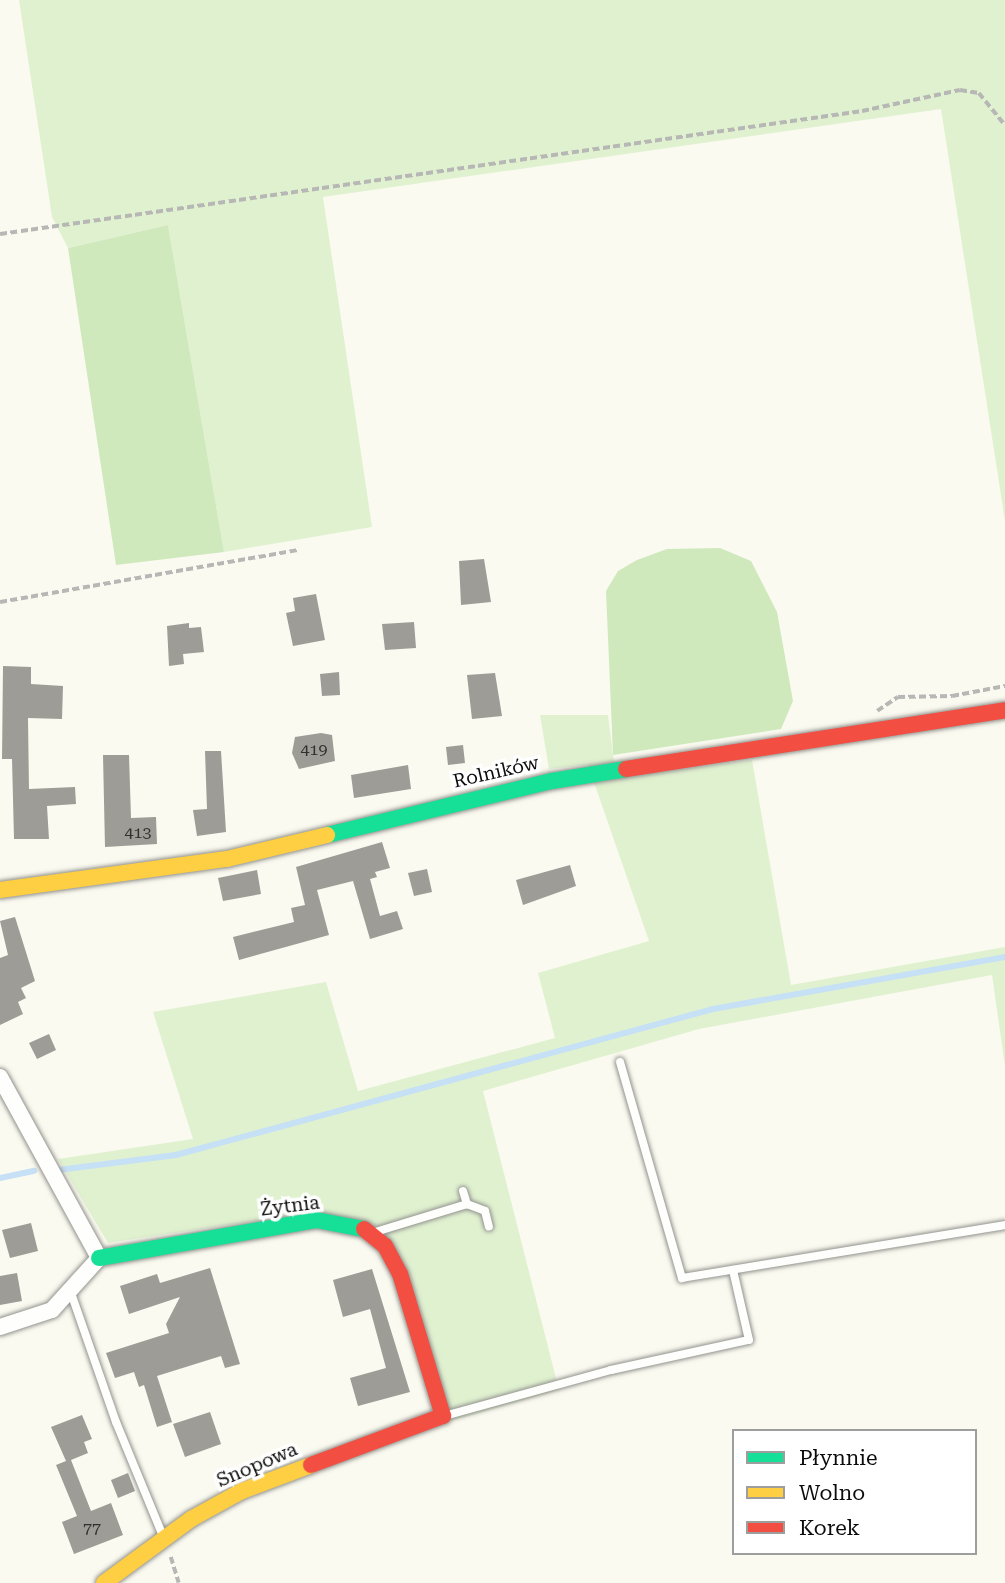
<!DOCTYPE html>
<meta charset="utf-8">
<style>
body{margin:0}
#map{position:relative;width:1005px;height:1583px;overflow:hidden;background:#fafaf0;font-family:"Roboto Serif",serif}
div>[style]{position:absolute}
.green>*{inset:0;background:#e0f1d0}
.forest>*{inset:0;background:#cfe9bd}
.stream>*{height:6px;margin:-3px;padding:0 3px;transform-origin:3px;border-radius:3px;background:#c6e0f6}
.building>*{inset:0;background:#9d9c96}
.path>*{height:3.5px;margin-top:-1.75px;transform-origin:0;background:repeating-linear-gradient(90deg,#b7b7b5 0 7px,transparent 0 10.5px)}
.roads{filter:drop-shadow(0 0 2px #93938f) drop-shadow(0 0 2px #93938f)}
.lane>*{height:8px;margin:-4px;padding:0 4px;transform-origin:4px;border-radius:4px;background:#fefefd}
.street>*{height:16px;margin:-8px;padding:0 8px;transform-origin:8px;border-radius:8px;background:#fefefd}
.fast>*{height:16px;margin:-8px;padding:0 8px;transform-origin:8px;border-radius:8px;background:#16e098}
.slow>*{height:16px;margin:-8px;padding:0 8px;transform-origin:8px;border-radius:8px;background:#ffcf43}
.jam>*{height:16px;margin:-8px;padding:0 8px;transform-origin:8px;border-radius:8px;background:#f24e42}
span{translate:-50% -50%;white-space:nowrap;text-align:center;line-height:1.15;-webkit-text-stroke:7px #fff;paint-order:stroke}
.number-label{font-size:16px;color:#30302e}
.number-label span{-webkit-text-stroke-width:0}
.street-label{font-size:19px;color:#0c0c0c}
.legend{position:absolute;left:732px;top:1429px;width:245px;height:126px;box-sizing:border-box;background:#fff;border:2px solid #9e9e9e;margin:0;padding:9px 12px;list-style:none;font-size:21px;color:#0c0c0c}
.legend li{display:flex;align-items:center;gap:14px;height:35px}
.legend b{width:35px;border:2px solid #9e9e9e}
</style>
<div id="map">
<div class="green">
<i style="clip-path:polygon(19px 0,1005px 0,1005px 521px,941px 109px,323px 197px,372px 527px,224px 552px,168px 225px,68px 248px,52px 217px)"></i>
<i style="clip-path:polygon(540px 715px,608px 715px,616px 778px,752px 760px,791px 985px,1005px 947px,1005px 1066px,992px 975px,699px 1029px,483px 1091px,559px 1390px,451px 1421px,391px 1242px,315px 1212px,108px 1243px,58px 1159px,193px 1139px,153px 1012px,326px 982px,358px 1091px,555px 1038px,538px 973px,649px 941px,588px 765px,549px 769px)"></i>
</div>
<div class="forest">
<i style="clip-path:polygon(168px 225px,224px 552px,116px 565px,68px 248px)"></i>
<i style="clip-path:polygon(720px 548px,751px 561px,777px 612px,793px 701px,781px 729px,613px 755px,606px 591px,618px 571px,637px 560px,667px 549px)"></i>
</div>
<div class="stream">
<i style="left:58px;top:1170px;width:119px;rotate:-7.2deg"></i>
<i style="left:176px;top:1155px;width:556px;rotate:-15.21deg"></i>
<i style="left:713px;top:1009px;width:297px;rotate:-10.1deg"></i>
<i style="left:0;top:1178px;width:35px;rotate:-12deg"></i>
</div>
<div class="building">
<i style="clip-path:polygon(484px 559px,491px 602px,461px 605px,459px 561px)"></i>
<i style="clip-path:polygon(316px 594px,325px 640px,293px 646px,286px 613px,295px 611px,293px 598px)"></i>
<i style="clip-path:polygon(414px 622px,416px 648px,385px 650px,382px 624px)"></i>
<i style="clip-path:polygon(189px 623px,189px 628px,201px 627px,204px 652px,183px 654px,184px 664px,169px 666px,167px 626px)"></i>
<i style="clip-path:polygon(3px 666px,31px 667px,31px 684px,63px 686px,62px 719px,28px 718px,29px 789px,75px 787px,76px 804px,47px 806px,49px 839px,14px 839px,12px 759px,2px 759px)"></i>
<i style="clip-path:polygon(339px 672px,340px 695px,322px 696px,320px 674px)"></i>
<i style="clip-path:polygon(495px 673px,502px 716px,472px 719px,467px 675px)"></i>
<i style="clip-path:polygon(321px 733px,332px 735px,335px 761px,299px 769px,292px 753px,295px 737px)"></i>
<i style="clip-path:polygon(463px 745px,465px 763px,448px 765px,446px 747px)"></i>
<i style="clip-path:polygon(205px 751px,221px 751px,226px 832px,197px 836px,193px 810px,207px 809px)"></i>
<i style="clip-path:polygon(103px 755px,129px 755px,131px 818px,156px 817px,157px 844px,105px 847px)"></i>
<i style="clip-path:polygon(408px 765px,411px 789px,354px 798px,351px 775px)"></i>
<i style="clip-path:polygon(382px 842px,390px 868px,375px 872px,377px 877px,370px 879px,380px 916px,397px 911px,403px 929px,370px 939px,353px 881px,317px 890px,329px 935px,239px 960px,233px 937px,294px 922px,291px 908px,305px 905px,296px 867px)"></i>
<i style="clip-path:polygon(570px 865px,576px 886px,523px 905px,516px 880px)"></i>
<i style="clip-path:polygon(427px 869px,432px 892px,414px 896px,408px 873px)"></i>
<i style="clip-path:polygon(257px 870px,261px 894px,223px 901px,218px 878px)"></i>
<i style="clip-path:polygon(15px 917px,35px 981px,21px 988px,26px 998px,18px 1002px,23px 1014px,0 1025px,0 958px,8px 955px,0 921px)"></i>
<i style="clip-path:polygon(49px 1034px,56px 1050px,37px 1059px,29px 1043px)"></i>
<i style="clip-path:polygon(31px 1223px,38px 1251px,10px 1258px,2px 1230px)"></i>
<i style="clip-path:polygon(210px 1268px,240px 1364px,225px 1368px,221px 1356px,157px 1376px,172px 1422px,157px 1427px,144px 1385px,139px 1387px,134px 1372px,115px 1378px,106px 1353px,169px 1333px,166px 1324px,180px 1297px,129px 1314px,120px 1286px,157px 1274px,160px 1283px)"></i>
<i style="clip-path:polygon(372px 1269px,410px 1392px,358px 1406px,350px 1378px,386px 1368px,370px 1309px,343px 1317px,333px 1280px)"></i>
<i style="clip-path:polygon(17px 1273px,22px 1301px,0 1305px,0 1276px)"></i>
<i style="clip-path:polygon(210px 1412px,221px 1444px,185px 1457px,173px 1424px)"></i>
<i style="clip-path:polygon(82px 1415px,92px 1439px,84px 1442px,88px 1453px,71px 1460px,91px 1511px,111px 1503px,123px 1535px,74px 1554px,62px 1522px,77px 1516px,56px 1465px,66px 1461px,51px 1427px)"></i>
<i style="clip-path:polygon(128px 1473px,135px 1491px,118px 1498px,111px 1480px)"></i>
</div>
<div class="path">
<i style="left:0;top:234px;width:871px;rotate:-8.12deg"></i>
<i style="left:862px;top:111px;width:100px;rotate:-12.1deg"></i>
<i style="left:960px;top:90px;width:19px;rotate:9deg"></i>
<i style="left:979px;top:93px;width:41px;rotate:50.9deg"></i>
<i style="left:0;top:602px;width:303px;rotate:-9.9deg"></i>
<i style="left:877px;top:711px;width:25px;rotate:-34deg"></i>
<i style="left:898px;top:697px;width:54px;rotate:-1.1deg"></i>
<i style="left:952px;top:696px;width:54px;rotate:-10.7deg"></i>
<i style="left:171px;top:1557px;width:27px;rotate:73deg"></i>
</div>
<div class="roads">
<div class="lane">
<i style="left:620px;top:1062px;width:225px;rotate:74deg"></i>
<i style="left:682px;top:1278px;width:327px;rotate:-9.3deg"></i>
<i style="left:463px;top:1191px;width:14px;rotate:73deg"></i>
<i style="left:372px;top:1233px;width:99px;rotate:-17deg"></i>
<i style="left:467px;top:1204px;width:19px;rotate:21deg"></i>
<i style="left:485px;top:1211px;width:16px;rotate:76deg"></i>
<i style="left:70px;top:1290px;width:140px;rotate:70.8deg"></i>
<i style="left:116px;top:1422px;width:123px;rotate:67.6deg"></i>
<i style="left:444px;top:1416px;width:173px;rotate:-15.4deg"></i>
<i style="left:611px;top:1370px;width:141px;rotate:-12.3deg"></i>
<i style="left:749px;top:1340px;width:72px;rotate:-102.9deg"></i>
</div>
<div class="street">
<i style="left:0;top:1077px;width:206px;rotate:61.3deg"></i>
<i style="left:99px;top:1258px;width:70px;rotate:132.1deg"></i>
<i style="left:52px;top:1310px;width:55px;rotate:161.9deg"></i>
</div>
<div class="fast">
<i style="left:327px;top:835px;width:231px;rotate:-13.5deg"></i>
<i style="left:552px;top:781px;width:75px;rotate:-9.2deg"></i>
<i style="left:99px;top:1258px;width:220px;rotate:-9.9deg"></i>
<i style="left:316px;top:1220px;width:49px;rotate:10.6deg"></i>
</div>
<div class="slow">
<i style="left:0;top:890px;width:229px;rotate:-7.8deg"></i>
<i style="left:227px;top:859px;width:103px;rotate:-13.5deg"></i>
<i style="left:104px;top:1583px;width:108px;rotate:-36.3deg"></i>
<i style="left:191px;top:1519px;width:58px;rotate:-28.8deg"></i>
<i style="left:242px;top:1491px;width:74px;rotate:-20.6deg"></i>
</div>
<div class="jam">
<i style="left:626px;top:769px;width:384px;rotate:-8.8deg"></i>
<i style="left:311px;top:1465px;width:141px;rotate:-20.4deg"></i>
<i style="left:443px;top:1416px;width:148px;rotate:-106.8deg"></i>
<i style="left:400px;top:1274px;width:32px;rotate:-118deg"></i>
<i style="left:385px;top:1246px;width:27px;rotate:-141deg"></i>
</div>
</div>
<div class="number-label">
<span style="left:314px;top:750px">419</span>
<span style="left:138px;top:833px">413</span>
<span style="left:92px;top:1528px">77</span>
</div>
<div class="street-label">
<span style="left:496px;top:772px;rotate:-13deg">Rolników</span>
<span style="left:290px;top:1206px;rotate:-7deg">Żytnia</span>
<span style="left:257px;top:1465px;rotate:-23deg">Snopowa</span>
</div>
<ul class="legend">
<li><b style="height:9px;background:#16e098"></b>Płynnie</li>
<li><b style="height:9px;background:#ffcf43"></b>Wolno</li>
<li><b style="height:9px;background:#f24e42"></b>Korek</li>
</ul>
</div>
